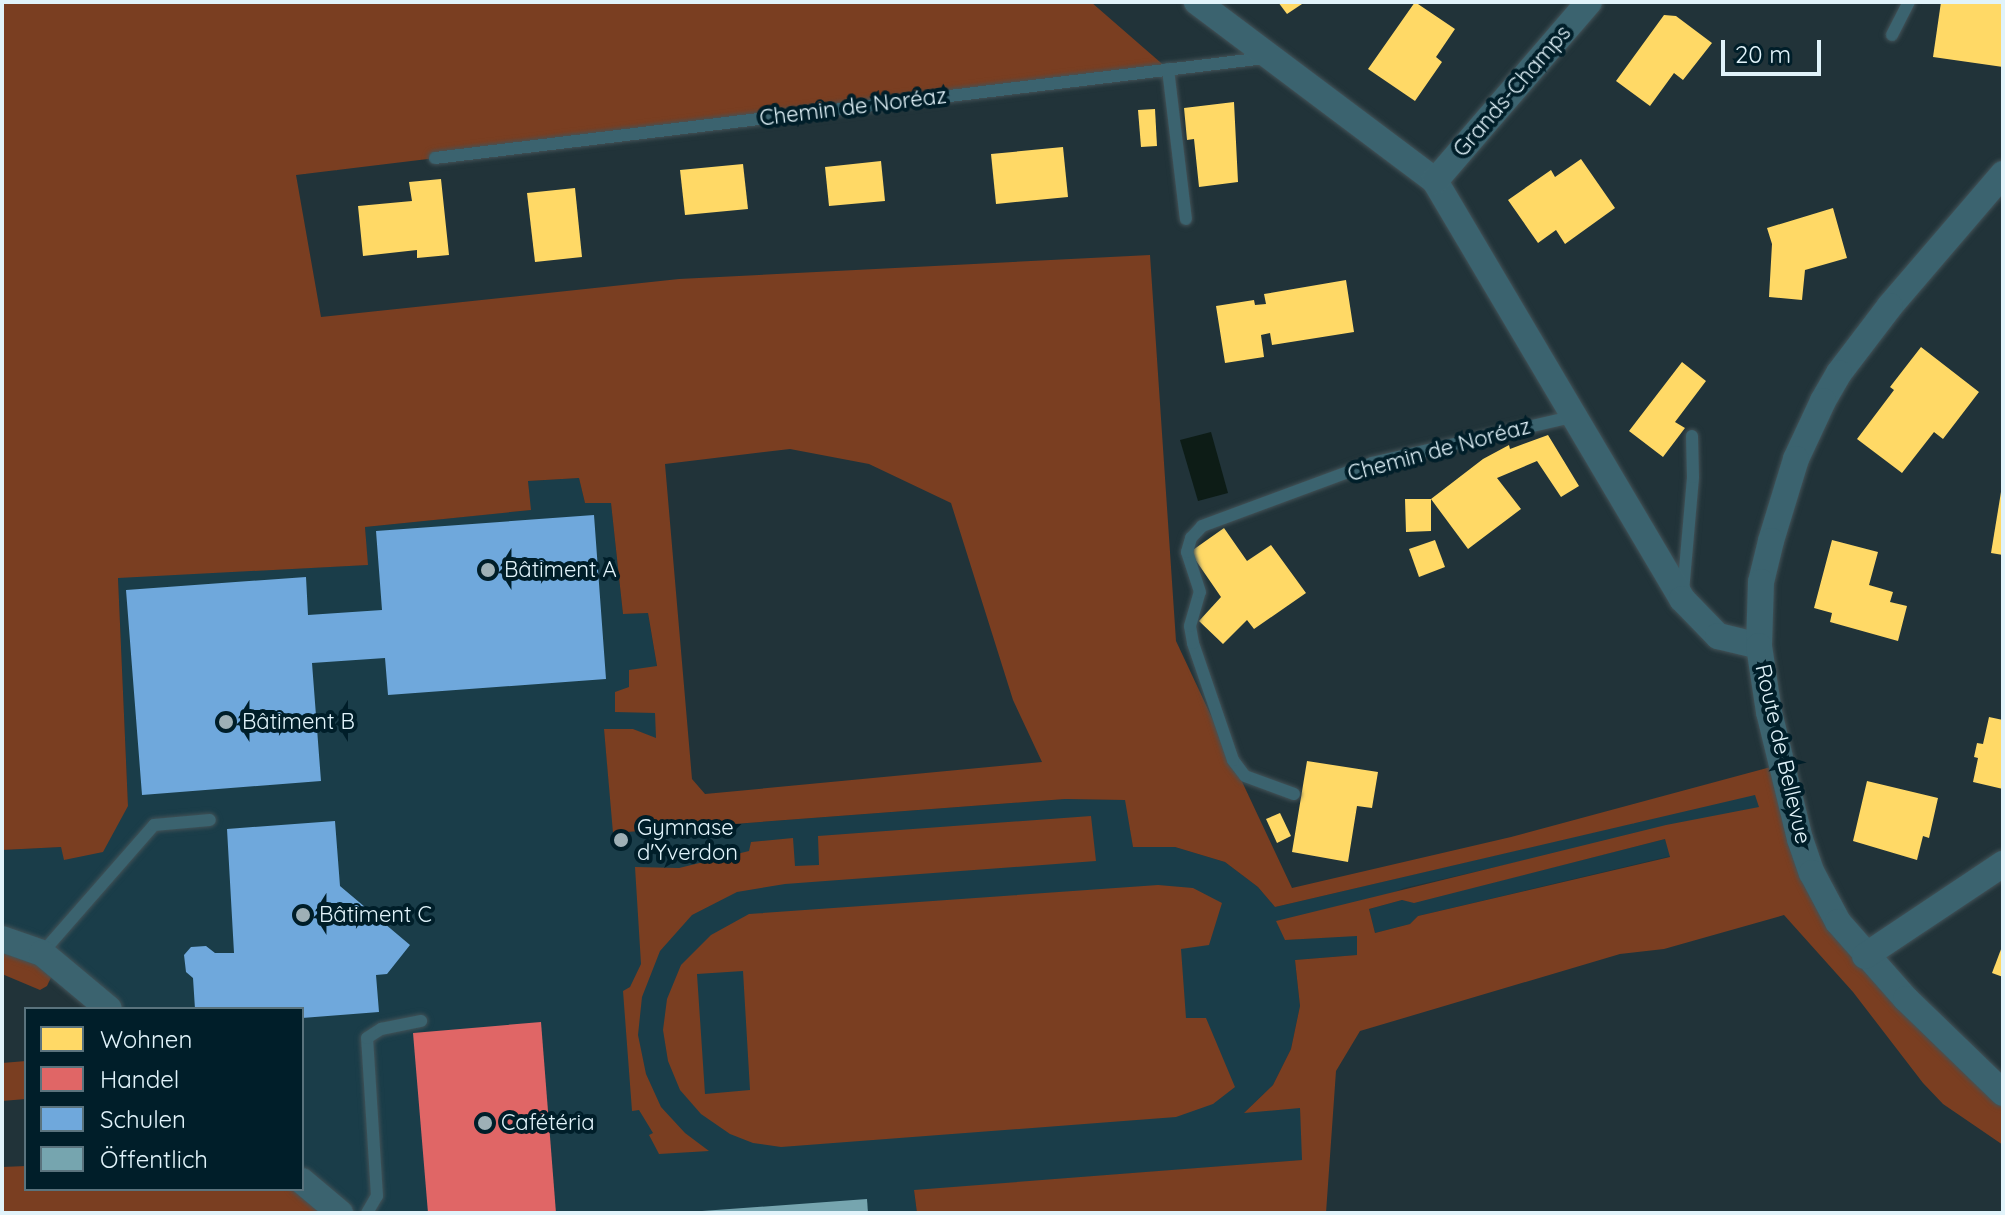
<!DOCTYPE html>
<meta charset="utf-8">
<style>
body{margin:0}
#map{position:relative;width:2005px;height:1215px;overflow:hidden;background:#213339;font-family:Quicksand,sans-serif}
div>[style]{position:absolute}
.built>*{inset:0;background:#1a3d49}
.green>*{inset:0;background:#7a3e21}
.water>*{inset:0;background:#0d1c16}
.homes>*{inset:0;background:#ffd966}
.shops>*{inset:0;background:#e06666}
.schools>*{inset:0;background:#6fa8dc}
.public>*{inset:0;background:#76a5af}
.roads{filter:drop-shadow(0 0 2px #435257) drop-shadow(0 0 2px #435257)}
.service>*{height:12px;margin:-6px;padding:0 6px;transform-origin:6px;border-radius:6px;background:#3b636f}
.minor>*{height:26px;margin:-13px;padding:0 13px;transform-origin:13px;border-radius:13px;background:#3b636f}
.dots>*{width:22px;height:22px;translate:-50% -50%;box-sizing:border-box;border:4px solid #001e29;border-radius:50%}
span{translate:-50% -50%;white-space:nowrap;text-align:center;line-height:1.15;-webkit-text-stroke:8px #001e29;paint-order:stroke}
.street-label{font-size:22px;color:#e1f3fa}
.poi-label{font-size:22px;color:#e1f3fa}
.left{translate:0 -50%;text-align:left}
.frame{position:absolute;inset:0;border:4px solid #e1f3fa;pointer-events:none}
.legend{position:absolute;left:24px;top:1007px;width:280px;height:184px;box-sizing:border-box;background:#001e29;border:2px solid #5a737d;margin:0;padding:10px 14px;list-style:none;font-size:24px;color:#e1f3fa}
.legend li{display:flex;align-items:center;gap:16px;height:40px}
.legend b{width:40px;border:2px solid #5a737d}
.scale{position:absolute;left:1721px;top:40px;width:100px;height:36px;box-sizing:border-box;border:4px solid #e1f3fa;border-top:0;padding-left:10px;font-size:24px;line-height:28px;white-space:nowrap;color:#e1f3fa;-webkit-text-stroke:6px #001e29;paint-order:stroke}
</style>
<div id="map">
<div class="built">
<i style="clip-path:polygon(579px 478px,585px 503px,611px 503px,623px 614px,648px 613px,657px 667px,656px 739px,633px 729px,604px 730px,614px 833px,1065px 799px,1126px 800px,1133px 847px,1175px 847px,1225px 862px,1258px 887px,1275px 907px,1755px 794px,1760px 807px,1404px 888px,1285px 940px,1357px 935px,1358px 955px,1295px 960px,1300px 1006px,1291px 1049px,1273px 1085px,1245px 1112px,1300px 1107px,1303px 1160px,914px 1191px,917px 1213px,340px 1213px,302px 1181px,302px 1009px,109px 1009px,2px 939px,2px 850px,61px 847px,65px 860px,128px 806px,118px 577px,367px 565px,365px 527px,530px 510px,528px 481px)"></i>
<i style="clip-path:polygon(1665px 839px,1671px 856px,1418px 916px,1410px 924px,1375px 933px,1369px 909px,1402px 900px,1414px 902px)"></i>
</div>
<div class="green">
<i style="clip-path:polygon(evenodd,2px 2px,1091px 2px,1168px 69px,296px 175px,321px 317px,679px 279px,1150px 255px,1176px 641px,1292px 888px,1511px 837px,1782px 764px,1812px 873px,2003px 1093px,2003px 1145px,1943px 1104px,1923px 1083px,1853px 992px,1784px 915px,1664px 949px,1620px 954px,1360px 1031px,1336px 1071px,1326px 1213px,917px 1213px,914px 1190px,1302px 1160px,1300px 1108px,1244px 1113px,1273px 1085px,1291px 1049px,1300px 1006px,1295px 960px,1357px 955px,1357px 936px,1285px 940px,1276px 921px,1666px 825px,1759px 807px,1755px 795px,1275px 907px,1258px 887px,1225px 862px,1175px 847px,1133px 847px,1125px 800px,1065px 799px,613px 833px,604px 729px,633px 729px,656px 738px,655px 713px,615px 712px,615px 692px,629px 687px,629px 670px,657px 666px,648px 613px,623px 614px,611px 503px,585px 503px,579px 478px,528px 481px,531px 510px,365px 527px,368px 565px,118px 578px,128px 806px,103px 852px,64px 860px,61px 847px,2px 850px,2px 2px,790px 449px,869px 464px,951px 503px,1013px 700px,1042px 762px,705px 794px,692px 779px,665px 464px,790px 449px,2px 2px,1665px 839px,1670px 857px,1418px 916px,1410px 924px,1375px 933px,1369px 909px,1402px 900px,1414px 903px,1665px 839px)"></i>
<i style="clip-path:polygon(1091px 816px,1096px 861px,785px 884px,737px 892px,692px 915px,660px 951px,642px 997px,638px 1035px,646px 1074px,661px 1107px,685px 1133px,709px 1151px,659px 1154px,649px 1135px,653px 1133px,639px 1110px,632px 1111px,623px 991px,630px 987px,641px 964px,635px 867px,679px 868px,749px 851px,751px 842px,793px 838px,795px 866px,819px 865px,818px 836px)"></i>
<i style="clip-path:polygon(evenodd,1158px 885px,1193px 888px,1222px 903px,1209px 945px,1181px 949px,1186px 1018px,1206px 1018px,1235px 1087px,1213px 1104px,1176px 1117px,781px 1147px,753px 1143px,730px 1134px,701px 1114px,680px 1090px,668px 1061px,663px 1030px,667px 999px,681px 965px,711px 935px,749px 914px,1158px 885px,743px 971px,750px 1090px,705px 1094px,697px 974px,743px 971px)"></i>
<i style="clip-path:polygon(2px 939px,57px 965px,47px 986px,40px 990px,2px 974px)"></i>
<i style="clip-path:polygon(26px 1061px,26px 1099px,2px 1101px,2px 1063px)"></i>
<i style="clip-path:polygon(26px 1166px,26px 1189px,302px 1189px,340px 1213px,2px 1213px,2px 1167px)"></i>
</div>
<div class="water">
<i style="clip-path:polygon(1211px 432px,1228px 493px,1198px 501px,1180px 440px)"></i>
</div>
<div class="homes">
<i style="clip-path:polygon(1278px 2px,1305px 2px,1287px 14px)"></i>
<i style="clip-path:polygon(1415px 2px,1455px 29px,1436px 57px,1442px 62px,1415px 101px,1368px 69px)"></i>
<i style="clip-path:polygon(1941px 2px,2003px 3px,2003px 67px,1933px 57px)"></i>
<i style="clip-path:polygon(1664px 15px,1676px 16px,1712px 43px,1683px 80px,1674px 73px,1650px 106px,1616px 81px)"></i>
<i style="clip-path:polygon(1234px 102px,1238px 182px,1199px 187px,1194px 139px,1187px 140px,1184px 108px)"></i>
<i style="clip-path:polygon(1155px 109px,1157px 146px,1141px 147px,1138px 110px)"></i>
<i style="clip-path:polygon(1063px 147px,1068px 197px,996px 204px,991px 154px)"></i>
<i style="clip-path:polygon(1581px 159px,1615px 208px,1565px 244px,1556px 230px,1538px 243px,1508px 200px,1551px 170px,1555px 177px)"></i>
<i style="clip-path:polygon(881px 161px,885px 201px,829px 206px,825px 167px)"></i>
<i style="clip-path:polygon(743px 164px,748px 209px,685px 215px,680px 170px)"></i>
<i style="clip-path:polygon(441px 179px,449px 255px,417px 258px,417px 250px,363px 256px,358px 206px,412px 201px,409px 182px)"></i>
<i style="clip-path:polygon(575px 188px,582px 257px,535px 262px,527px 193px)"></i>
<i style="clip-path:polygon(1833px 208px,1847px 258px,1805px 270px,1802px 300px,1769px 297px,1772px 244px,1767px 228px)"></i>
<i style="clip-path:polygon(1346px 280px,1354px 332px,1272px 345px,1270px 333px,1261px 335px,1264px 357px,1225px 363px,1216px 306px,1254px 300px,1255px 305px,1266px 304px,1264px 294px)"></i>
<i style="clip-path:polygon(1921px 347px,1979px 392px,1943px 439px,1934px 432px,1902px 473px,1857px 439px,1894px 390px,1890px 387px)"></i>
<i style="clip-path:polygon(1682px 362px,1706px 381px,1675px 422px,1685px 428px,1663px 457px,1629px 431px)"></i>
<i style="clip-path:polygon(1548px 435px,1579px 486px,1561px 497px,1537px 461px,1497px 478px,1521px 509px,1468px 549px,1431px 499px,1431px 531px,1406px 532px,1405px 499px,1431px 499px,1483px 459px,1509px 445px,1510px 449px)"></i>
<i style="clip-path:polygon(2001px 492px,2003px 492px,2003px 555px,1991px 553px)"></i>
<i style="clip-path:polygon(1224px 528px,1247px 561px,1271px 545px,1306px 593px,1254px 629px,1247px 620px,1223px 644px,1199px 621px,1221px 597px,1190px 552px)"></i>
<i style="clip-path:polygon(1435px 540px,1445px 567px,1419px 577px,1409px 549px)"></i>
<i style="clip-path:polygon(1832px 540px,1878px 552px,1869px 585px,1893px 592px,1890px 602px,1907px 606px,1898px 641px,1830px 622px,1832px 613px,1814px 608px)"></i>
<i style="clip-path:polygon(1989px 717px,2003px 720px,2003px 789px,1973px 782px,1978px 758px,1974px 757px,1977px 743px,1983px 744px)"></i>
<i style="clip-path:polygon(1307px 761px,1378px 772px,1372px 808px,1357px 806px,1348px 862px,1292px 852px)"></i>
<i style="clip-path:polygon(1867px 781px,1938px 798px,1929px 838px,1923px 836px,1917px 860px,1853px 841px)"></i>
<i style="clip-path:polygon(1280px 813px,1291px 836px,1277px 843px,1266px 819px)"></i>
<i style="clip-path:polygon(2003px 944px,2003px 977px,1992px 973px)"></i>
</div>
<div class="shops">
<i style="clip-path:polygon(541px 1022px,556px 1213px,428px 1213px,413px 1033px)"></i>
</div>
<div class="schools">
<i style="clip-path:polygon(594px 515px,606px 679px,388px 695px,385px 658px,312px 663px,321px 781px,142px 795px,126px 590px,306px 577px,308px 615px,382px 610px,376px 531px)"></i>
<i style="clip-path:polygon(335px 821px,340px 886px,410px 945px,387px 974px,376px 975px,379px 1012px,302px 1018px,302px 1009px,195px 1009px,193px 978px,186px 972px,184px 955px,191px 947px,206px 946px,215px 953px,234px 953px,227px 829px)"></i>
</div>
<div class="public">
<i style="clip-path:polygon(867px 1199px,868px 1213px,702px 1213px,702px 1211px)"></i>
</div>
<div class="roads">
<div class="service">
<i style="left:1892px;top:35px;width:37px;rotate:-63deg"></i>
<i style="left:1168px;top:69px;width:151px;rotate:83.2deg"></i>
<i style="left:435px;top:158px;width:836px;rotate:-6.87deg"></i>
<i style="left:1683px;top:592px;width:115px;rotate:-85deg"></i>
<i style="left:1693px;top:477px;width:41px;rotate:-91.4deg"></i>
<i style="left:1294px;top:794px;width:52px;rotate:-159.8deg"></i>
<i style="left:1245px;top:776px;width:20px;rotate:-127deg"></i>
<i style="left:1233px;top:760px;width:124px;rotate:-108.9deg"></i>
<i style="left:1193px;top:643px;width:17px;rotate:-100deg"></i>
<i style="left:1190px;top:626px;width:35px;rotate:-74deg"></i>
<i style="left:1200px;top:592px;width:42px;rotate:-108deg"></i>
<i style="left:1187px;top:552px;width:15px;rotate:-74deg"></i>
<i style="left:1191px;top:538px;width:16px;rotate:-47deg"></i>
<i style="left:1202px;top:526px;width:181px;rotate:-20.3deg"></i>
<i style="left:1372px;top:463px;width:208px;rotate:-13deg"></i>
<i style="left:42px;top:953px;width:170px;rotate:-48.8deg"></i>
<i style="left:154px;top:825px;width:56px;rotate:-5.1deg"></i>
<i style="left:367px;top:1213px;width:20px;rotate:-60deg"></i>
<i style="left:377px;top:1196px;width:158px;rotate:-93.6deg"></i>
<i style="left:367px;top:1038px;width:17px;rotate:-33deg"></i>
<i style="left:381px;top:1029px;width:41px;rotate:-11.3deg"></i>
</div>
<div class="minor">
<i style="left:1197px;top:2px;width:298px;rotate:36.9deg"></i>
<i style="left:1435px;top:181px;width:486px;rotate:59.4deg"></i>
<i style="left:1682px;top:599px;width:52px;rotate:45.8deg"></i>
<i style="left:1718px;top:636px;width:42px;rotate:13.7deg"></i>
<i style="left:2003px;top:174px;width:174px;rotate:130.6deg"></i>
<i style="left:1890px;top:306px;width:84px;rotate:127.3deg"></i>
<i style="left:1839px;top:373px;width:32px;rotate:120deg"></i>
<i style="left:1823px;top:401px;width:64px;rotate:115deg"></i>
<i style="left:1796px;top:459px;width:86px;rotate:107deg"></i>
<i style="left:1771px;top:541px;width:42px;rotate:103.7deg"></i>
<i style="left:1761px;top:582px;width:64px;rotate:91.8deg"></i>
<i style="left:1759px;top:646px;width:67px;rotate:81.4deg"></i>
<i style="left:1769px;top:712px;width:131px;rotate:76.3deg"></i>
<i style="left:1800px;top:839px;width:36px;rotate:71deg"></i>
<i style="left:1812px;top:873px;width:55px;rotate:62deg"></i>
<i style="left:1838px;top:922px;width:103px;rotate:48.6deg"></i>
<i style="left:1906px;top:999px;width:135px;rotate:44.1deg"></i>
<i style="left:1435px;top:181px;width:236px;rotate:-49.3deg"></i>
<i style="left:2px;top:939px;width:42px;rotate:19.3deg"></i>
<i style="left:42px;top:953px;width:87px;rotate:39.9deg"></i>
<i style="left:1865px;top:956px;width:166px;rotate:-33.7deg"></i>
<i style="left:302px;top:1181px;width:50px;rotate:40.1deg"></i>
</div>
</div>
<div class="dots">
<i style="left:488px;top:570px;background:#9eb0b6"></i>
<i style="left:226px;top:722px;background:#9eb0b6"></i>
<i style="left:621px;top:840px;background:#9eb0b6"></i>
<i style="left:303px;top:915px;background:#9eb0b6"></i>
<i style="left:485px;top:1123px;background:#9eb0b6"></i>
</div>
<div class="street-label">
<span style="left:1512px;top:91px;rotate:-49deg">Grands-Champs</span>
<span style="left:853px;top:107px;rotate:-7deg">Chemin de Noréaz</span>
<span style="left:1439px;top:450px;rotate:-15deg">Chemin de Noréaz</span>
<span style="left:1783px;top:754px;rotate:77deg">Route de Bellevue</span>
</div>
<div class="poi-label">
<span class="left" style="left:504px;top:570px">Bâtiment A</span>
<span class="left" style="left:242px;top:722px">Bâtiment B</span>
<span class="left" style="left:637px;top:840px">Gymnase<br>d'Yverdon</span>
<span class="left" style="left:319px;top:915px">Bâtiment C</span>
<span class="left" style="left:501px;top:1123px">Cafétéria</span>
</div>
<div class="frame"></div>
<ul class="legend">
<li><b style="height:22px;background:#ffd966"></b>Wohnen</li>
<li><b style="height:22px;background:#e06666"></b>Handel</li>
<li><b style="height:22px;background:#6fa8dc"></b>Schulen</li>
<li><b style="height:22px;background:#76a5af"></b>Öffentlich</li>
</ul>
<div class="scale">20 m</div>
</div>
